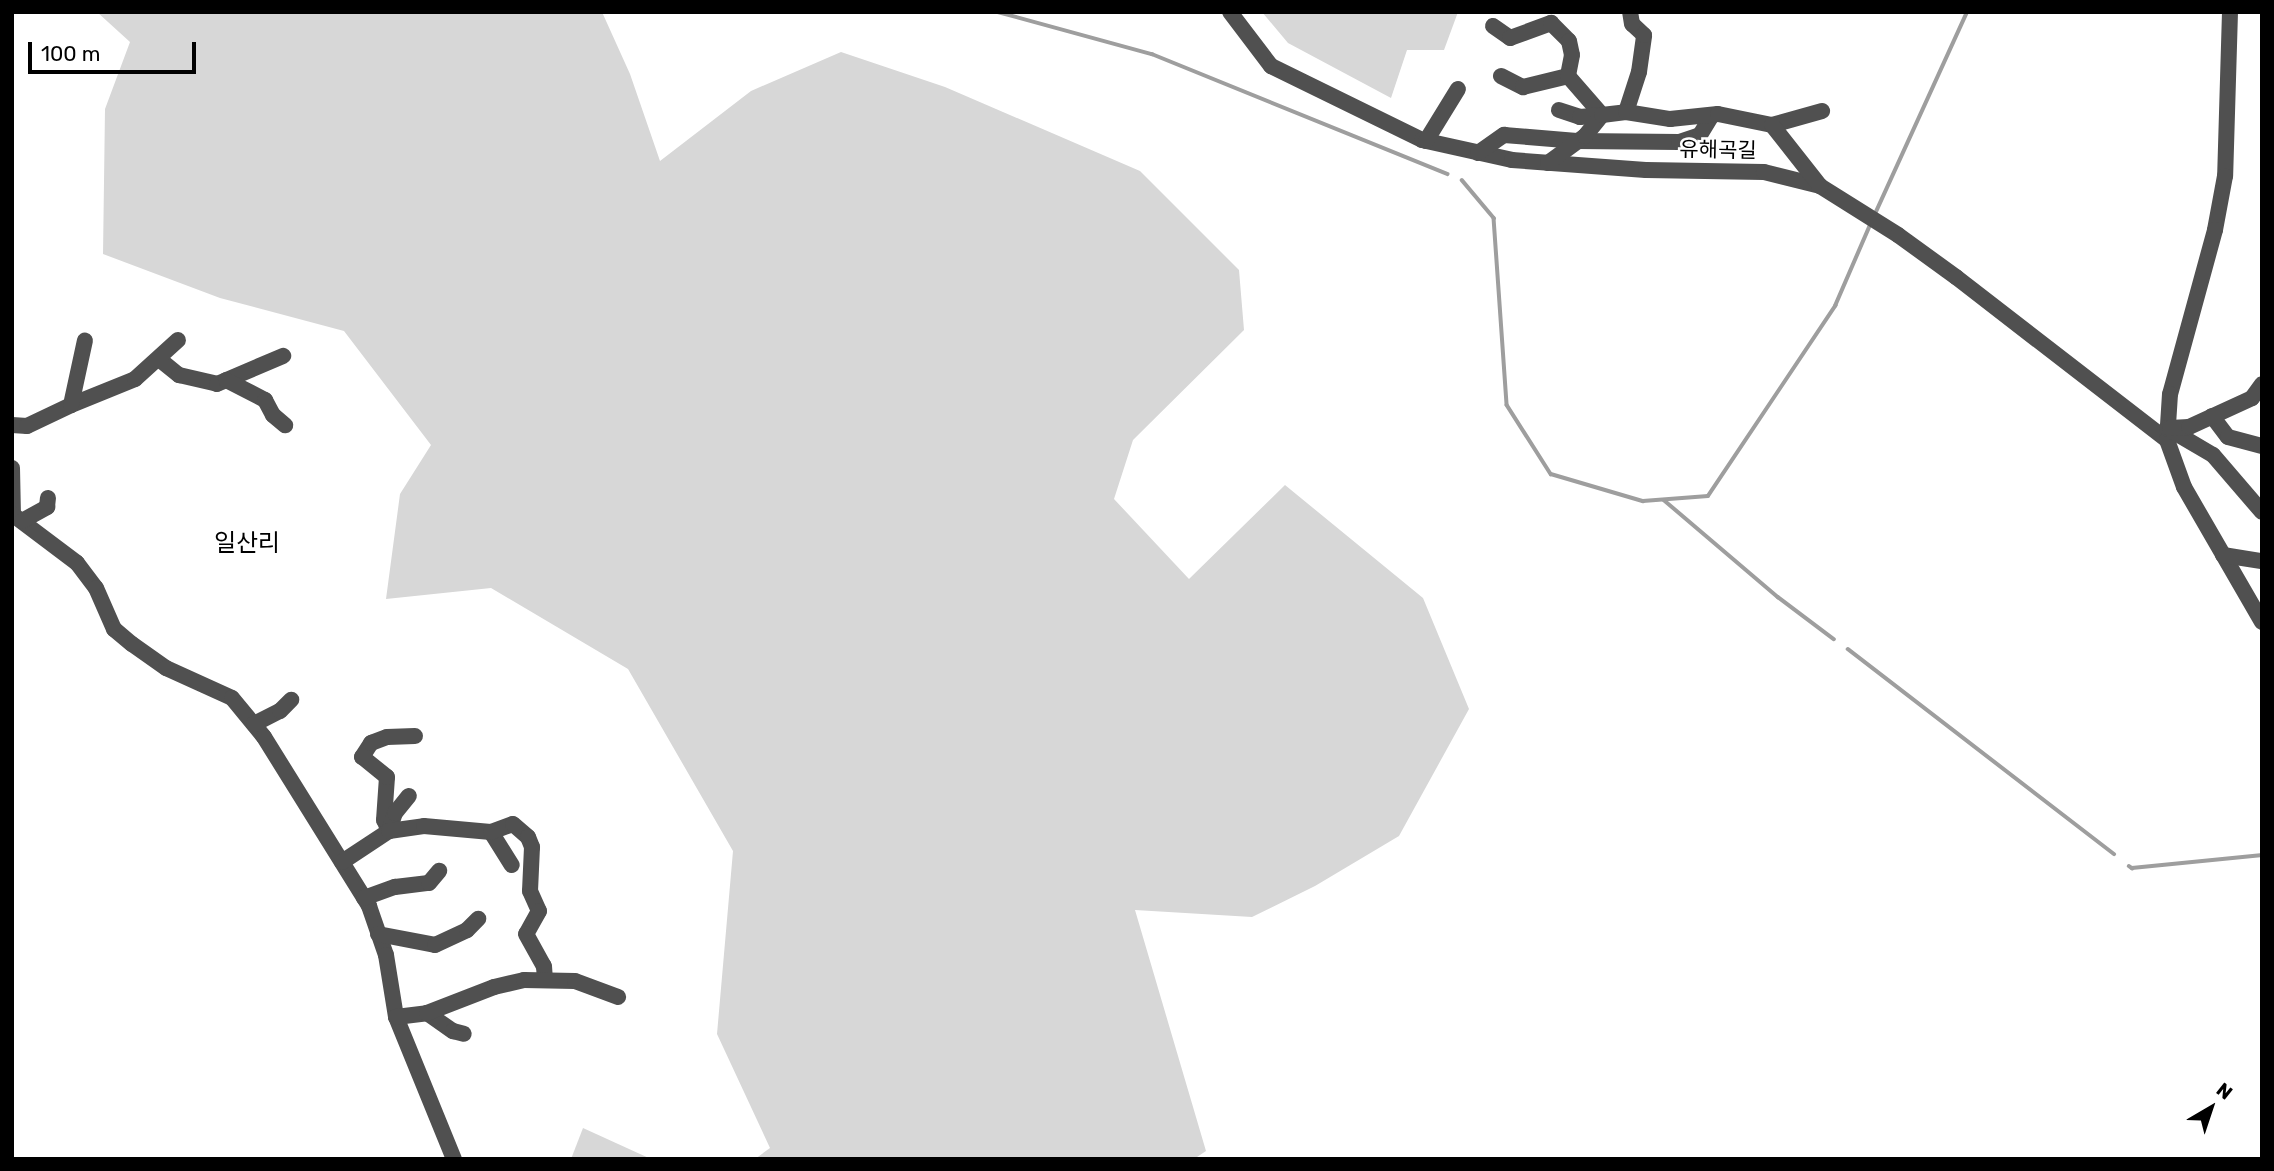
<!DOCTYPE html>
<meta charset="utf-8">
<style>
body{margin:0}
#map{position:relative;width:2274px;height:1171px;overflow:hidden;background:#fff;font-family:Rubik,"Noto Sans KR",sans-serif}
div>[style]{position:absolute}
.green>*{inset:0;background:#d7d7d7}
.stream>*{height:3.5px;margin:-1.75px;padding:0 1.75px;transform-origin:1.75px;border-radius:1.75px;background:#9e9e9e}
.minor>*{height:16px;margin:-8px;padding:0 8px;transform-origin:8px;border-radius:8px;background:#505050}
span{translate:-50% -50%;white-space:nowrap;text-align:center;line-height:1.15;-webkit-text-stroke:5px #fff;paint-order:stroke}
.street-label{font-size:21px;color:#000}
.quarter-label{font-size:24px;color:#000}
.frame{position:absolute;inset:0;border:14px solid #000;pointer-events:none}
.north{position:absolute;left:2176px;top:1073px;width:70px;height:70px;-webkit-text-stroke:5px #fff;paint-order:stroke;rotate:39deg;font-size:19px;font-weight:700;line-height:28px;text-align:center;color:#000}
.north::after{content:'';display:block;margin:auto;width:24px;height:32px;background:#000;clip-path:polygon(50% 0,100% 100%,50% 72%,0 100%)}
.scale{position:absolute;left:28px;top:42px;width:168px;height:32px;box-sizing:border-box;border:4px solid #000;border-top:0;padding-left:9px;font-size:21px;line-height:24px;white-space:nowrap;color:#000;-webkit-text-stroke:5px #fff;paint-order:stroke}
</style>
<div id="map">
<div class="green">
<i style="clip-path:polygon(97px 12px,602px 12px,630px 74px,660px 161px,751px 91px,841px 52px,945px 87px,1140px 171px,1239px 270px,1244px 330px,1133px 440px,1114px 499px,1189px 579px,1285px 485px,1423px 598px,1469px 709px,1399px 836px,1315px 886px,1252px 917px,1135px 910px,1206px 1151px,1194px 1159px,755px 1159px,770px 1148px,717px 1034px,733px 851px,628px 669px,491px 588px,386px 599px,400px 494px,431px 445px,344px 331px,220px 298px,103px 254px,105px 109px,130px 42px)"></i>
<i style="clip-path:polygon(1262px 12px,1458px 12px,1444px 50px,1407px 50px,1391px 98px,1288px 43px)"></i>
<i style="clip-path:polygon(583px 1128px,651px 1159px,571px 1159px)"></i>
</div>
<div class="stream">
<i style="left:998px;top:12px;width:160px;rotate:15.3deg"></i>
<i style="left:1152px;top:54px;width:319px;rotate:22.1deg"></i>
<i style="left:1462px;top:180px;width:50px;rotate:49.9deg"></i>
<i style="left:1494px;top:218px;width:187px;rotate:86deg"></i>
<i style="left:1507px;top:405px;width:82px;rotate:57.5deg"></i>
<i style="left:1551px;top:474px;width:96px;rotate:16.4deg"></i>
<i style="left:1643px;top:501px;width:65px;rotate:-4.4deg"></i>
<i style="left:1708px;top:496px;width:229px;rotate:-56.2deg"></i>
<i style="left:1835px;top:306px;width:88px;rotate:-66.6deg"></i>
<i style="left:1875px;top:214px;width:222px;rotate:-65.5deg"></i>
<i style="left:1664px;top:500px;width:150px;rotate:40.4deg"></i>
<i style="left:1778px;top:597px;width:70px;rotate:36.9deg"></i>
<i style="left:1848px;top:649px;width:336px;rotate:37.6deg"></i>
<i style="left:2129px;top:866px;width:4px;rotate:34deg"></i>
<i style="left:2132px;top:868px;width:131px;rotate:-5.7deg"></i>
</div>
<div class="minor">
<i style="left:1230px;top:12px;width:68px;rotate:52.8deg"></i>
<i style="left:1271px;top:66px;width:168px;rotate:26.1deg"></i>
<i style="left:1422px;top:140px;width:92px;rotate:12.5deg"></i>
<i style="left:1512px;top:160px;width:134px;rotate:4.3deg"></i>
<i style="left:1646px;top:170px;width:118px;rotate:1deg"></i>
<i style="left:1764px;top:172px;width:58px;rotate:14deg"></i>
<i style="left:1820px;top:186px;width:92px;rotate:32.1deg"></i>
<i style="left:1898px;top:235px;width:72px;rotate:35.9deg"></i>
<i style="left:1956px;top:277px;width:267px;rotate:37.7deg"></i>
<i style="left:2230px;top:12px;width:164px;rotate:91.7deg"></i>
<i style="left:2225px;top:176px;width:55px;rotate:100.5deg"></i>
<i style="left:2215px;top:230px;width:170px;rotate:105.3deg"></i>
<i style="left:2170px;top:394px;width:46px;rotate:93.7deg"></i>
<i style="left:2167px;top:440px;width:50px;rotate:70.1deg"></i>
<i style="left:2184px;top:487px;width:156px;rotate:60deg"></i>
<i style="left:1493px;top:26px;width:21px;rotate:35deg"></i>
<i style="left:1510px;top:38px;width:44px;rotate:-20.1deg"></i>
<i style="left:1551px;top:23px;width:25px;rotate:45deg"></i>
<i style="left:1569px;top:41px;width:14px;rotate:78deg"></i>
<i style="left:1572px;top:55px;width:21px;rotate:101deg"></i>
<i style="left:1501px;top:76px;width:25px;rotate:27deg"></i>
<i style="left:1523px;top:87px;width:46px;rotate:-13.7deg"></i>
<i style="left:1568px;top:76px;width:52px;rotate:48.9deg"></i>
<i style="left:1559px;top:110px;width:22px;rotate:18deg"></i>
<i style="left:1580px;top:117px;width:22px;rotate:-5deg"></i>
<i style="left:1626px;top:112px;width:42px;rotate:-72deg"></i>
<i style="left:1639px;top:72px;width:37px;rotate:-82deg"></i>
<i style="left:1644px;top:35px;width:16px;rotate:-137deg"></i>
<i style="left:1632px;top:24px;width:12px;rotate:-99deg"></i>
<i style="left:1772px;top:125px;width:52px;rotate:-15.6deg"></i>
<i style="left:1426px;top:141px;width:61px;rotate:-58.4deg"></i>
<i style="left:1478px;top:153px;width:32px;rotate:-35deg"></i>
<i style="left:1504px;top:135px;width:73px;rotate:4.7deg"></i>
<i style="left:1577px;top:141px;width:102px;rotate:0.6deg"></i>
<i style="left:1679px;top:142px;width:22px;rotate:-18deg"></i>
<i style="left:1700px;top:135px;width:23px;rotate:-59deg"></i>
<i style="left:1548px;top:163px;width:46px;rotate:-36.1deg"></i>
<i style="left:1585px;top:136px;width:27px;rotate:-51deg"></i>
<i style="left:1602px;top:115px;width:24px;rotate:-7deg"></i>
<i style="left:1626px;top:112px;width:45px;rotate:9deg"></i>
<i style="left:1670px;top:119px;width:48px;rotate:-5.9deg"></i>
<i style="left:1718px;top:114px;width:55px;rotate:11.5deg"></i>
<i style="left:1772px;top:125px;width:78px;rotate:51.8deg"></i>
<i style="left:159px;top:359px;width:26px;rotate:39deg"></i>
<i style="left:179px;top:375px;width:39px;rotate:13deg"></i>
<i style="left:217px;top:384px;width:72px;rotate:-23deg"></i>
<i style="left:226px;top:380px;width:44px;rotate:27.1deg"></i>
<i style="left:265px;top:400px;width:17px;rotate:62deg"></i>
<i style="left:273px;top:415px;width:16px;rotate:40deg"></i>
<i style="left:71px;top:405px;width:69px;rotate:-22.1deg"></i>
<i style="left:135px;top:379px;width:58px;rotate:-42.2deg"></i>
<i style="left:2212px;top:416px;width:26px;rotate:53deg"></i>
<i style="left:2228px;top:437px;width:35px;rotate:15deg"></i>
<i style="left:12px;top:425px;width:15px;rotate:4deg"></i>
<i style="left:27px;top:426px;width:49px;rotate:-25.5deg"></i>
<i style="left:71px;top:405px;width:66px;rotate:-77.8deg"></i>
<i style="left:2167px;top:428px;width:53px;rotate:30.4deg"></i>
<i style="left:2213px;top:455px;width:75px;rotate:49.3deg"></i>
<i style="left:2170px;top:428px;width:19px;rotate:-3deg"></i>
<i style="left:2189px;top:427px;width:69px;rotate:-24.7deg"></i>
<i style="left:2252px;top:398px;width:17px;rotate:-54deg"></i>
<i style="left:12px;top:468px;width:47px;rotate:88.8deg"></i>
<i style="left:12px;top:514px;width:81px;rotate:37deg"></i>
<i style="left:77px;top:563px;width:31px;rotate:53deg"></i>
<i style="left:96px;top:588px;width:45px;rotate:66.3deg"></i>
<i style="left:114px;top:629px;width:23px;rotate:40deg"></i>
<i style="left:132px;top:644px;width:42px;rotate:35.2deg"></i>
<i style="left:166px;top:668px;width:72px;rotate:24.4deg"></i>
<i style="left:232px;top:698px;width:50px;rotate:50.6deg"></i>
<i style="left:264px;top:737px;width:199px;rotate:58.1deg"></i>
<i style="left:369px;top:906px;width:52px;rotate:70.9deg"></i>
<i style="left:386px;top:955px;width:63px;rotate:80.8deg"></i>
<i style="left:396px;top:1017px;width:153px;rotate:67.8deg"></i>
<i style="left:22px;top:521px;width:29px;rotate:-29deg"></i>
<i style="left:47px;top:507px;width:9px;rotate:-84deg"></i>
<i style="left:2223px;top:555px;width:39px;rotate:9deg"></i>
<i style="left:254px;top:724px;width:29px;rotate:-27deg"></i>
<i style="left:280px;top:711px;width:16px;rotate:-45deg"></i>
<i style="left:389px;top:831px;width:12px;rotate:-114deg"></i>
<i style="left:384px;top:820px;width:43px;rotate:-86deg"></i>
<i style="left:387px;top:777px;width:32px;rotate:-141deg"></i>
<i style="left:362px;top:757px;width:17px;rotate:-57deg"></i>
<i style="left:371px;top:743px;width:17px;rotate:-21deg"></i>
<i style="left:387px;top:737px;width:28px;rotate:-2deg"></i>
<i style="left:389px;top:831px;width:19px;rotate:-72deg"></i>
<i style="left:395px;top:813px;width:22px;rotate:-51deg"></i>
<i style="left:491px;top:832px;width:39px;rotate:58deg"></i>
<i style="left:342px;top:862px;width:56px;rotate:-33.4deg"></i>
<i style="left:389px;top:831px;width:35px;rotate:-8deg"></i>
<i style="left:424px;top:826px;width:67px;rotate:5.1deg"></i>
<i style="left:491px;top:832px;width:23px;rotate:-20deg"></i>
<i style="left:513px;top:824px;width:20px;rotate:41deg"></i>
<i style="left:528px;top:837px;width:11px;rotate:68deg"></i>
<i style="left:532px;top:847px;width:44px;rotate:92.6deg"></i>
<i style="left:530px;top:891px;width:22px;rotate:66deg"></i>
<i style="left:539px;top:911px;width:26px;rotate:119deg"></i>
<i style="left:526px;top:934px;width:37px;rotate:61deg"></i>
<i style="left:544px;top:966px;width:14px;rotate:86deg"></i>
<i style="left:364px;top:898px;width:33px;rotate:-20deg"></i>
<i style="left:395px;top:887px;width:34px;rotate:-7deg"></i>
<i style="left:429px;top:883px;width:16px;rotate:-50deg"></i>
<i style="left:378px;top:934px;width:58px;rotate:10.9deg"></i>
<i style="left:435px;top:945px;width:35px;rotate:-25deg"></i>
<i style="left:467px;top:930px;width:16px;rotate:-45deg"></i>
<i style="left:427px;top:1013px;width:32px;rotate:35deg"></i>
<i style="left:453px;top:1031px;width:11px;rotate:15deg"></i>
<i style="left:396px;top:1017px;width:31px;rotate:-7deg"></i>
<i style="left:427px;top:1013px;width:72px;rotate:-21.2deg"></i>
<i style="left:494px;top:987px;width:31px;rotate:-13deg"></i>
<i style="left:524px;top:980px;width:51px;rotate:1.1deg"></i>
<i style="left:575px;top:981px;width:46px;rotate:20.4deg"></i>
</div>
<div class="street-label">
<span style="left:1718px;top:150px;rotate:1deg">유해곡길</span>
</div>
<div class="quarter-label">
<span style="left:247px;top:544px">일산리</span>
</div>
<div class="frame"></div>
<div class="north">N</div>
<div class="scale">100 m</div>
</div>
